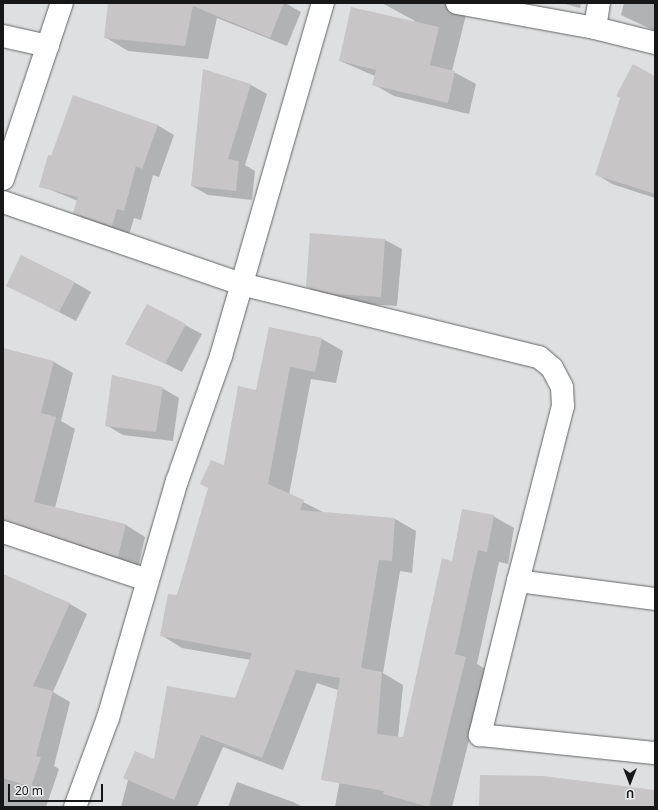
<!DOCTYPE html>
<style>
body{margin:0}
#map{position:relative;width:658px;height:810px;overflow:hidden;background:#dedfe0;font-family:"Noto Sans",sans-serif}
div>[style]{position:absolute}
.shadow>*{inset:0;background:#0003}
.building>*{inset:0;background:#c7c5c6}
.roads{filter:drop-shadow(0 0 1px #656667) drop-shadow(0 0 1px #656667)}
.street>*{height:22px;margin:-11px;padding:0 11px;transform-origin:11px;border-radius:11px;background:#fff}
span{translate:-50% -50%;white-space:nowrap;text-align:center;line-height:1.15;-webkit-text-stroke:3px #ebedee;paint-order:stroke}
.frame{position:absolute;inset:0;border:4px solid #171718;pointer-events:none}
.north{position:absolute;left:610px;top:762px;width:40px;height:40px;-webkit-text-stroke:3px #ebedee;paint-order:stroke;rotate:180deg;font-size:11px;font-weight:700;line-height:16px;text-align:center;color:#171718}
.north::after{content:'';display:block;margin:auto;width:14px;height:18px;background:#171718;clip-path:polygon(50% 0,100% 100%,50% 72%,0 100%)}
.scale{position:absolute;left:8px;top:784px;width:95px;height:18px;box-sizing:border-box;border:2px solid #171718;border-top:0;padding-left:5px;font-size:12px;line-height:14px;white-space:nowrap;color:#171718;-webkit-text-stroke:3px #ebedee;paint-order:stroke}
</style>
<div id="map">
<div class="shadow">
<i style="clip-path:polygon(109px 3px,285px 3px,301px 12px,287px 46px,217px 18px,208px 59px,128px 51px,105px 37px)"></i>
<i style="clip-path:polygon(382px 3px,469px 3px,452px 71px,476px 84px,469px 114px,394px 96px,373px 84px,375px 76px,340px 61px,402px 50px,415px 21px)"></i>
<i style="clip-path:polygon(487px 3px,530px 3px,527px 10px)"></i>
<i style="clip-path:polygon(562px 3px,581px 3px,580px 8px)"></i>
<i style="clip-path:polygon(624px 3px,655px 3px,655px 31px,621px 15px)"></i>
<i style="clip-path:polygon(204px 70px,251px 85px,267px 94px,245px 165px,255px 171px,252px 200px,208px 195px,192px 186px)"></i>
<i style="clip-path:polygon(655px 77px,655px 198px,612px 184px,596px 174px)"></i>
<i style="clip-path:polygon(157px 125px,174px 135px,159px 177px,153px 175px,141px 220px,134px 218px,129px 235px,91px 222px,74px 213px,78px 201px,41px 186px,51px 157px)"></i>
<i style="clip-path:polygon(311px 234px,385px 240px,402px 249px,397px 306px,350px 303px,324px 296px,307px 287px)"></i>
<i style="clip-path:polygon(74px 282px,91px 292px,76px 321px,7px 285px)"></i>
<i style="clip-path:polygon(185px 325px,202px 334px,182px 372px,127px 344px)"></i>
<i style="clip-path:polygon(269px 328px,322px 339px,343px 351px,336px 383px,311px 379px,289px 495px,325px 513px,395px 519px,416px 531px,412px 573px,400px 571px,383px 673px,403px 685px,398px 738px,403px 739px,453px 562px,493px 516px,514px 528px,508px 564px,499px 562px,477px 664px,487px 670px,452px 807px,335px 807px,355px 696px,317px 683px,283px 770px,223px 747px,197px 807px,121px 807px,128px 780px,236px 699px,251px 660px,182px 648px,161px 635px,257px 391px)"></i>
<i style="clip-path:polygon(3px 349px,54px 362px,73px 373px,61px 421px,75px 429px,55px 508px,126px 525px,145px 537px,138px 568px,3px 540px)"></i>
<i style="clip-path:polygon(162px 388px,179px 398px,173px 441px,123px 435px,106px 425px)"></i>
<i style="clip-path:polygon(3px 575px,70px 604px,31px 690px,70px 604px,87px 614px,53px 692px,70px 702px,54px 766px,59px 769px,46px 807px,3px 807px)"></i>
<i style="clip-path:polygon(237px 782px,293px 802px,303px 807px,228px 807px)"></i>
</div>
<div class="building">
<i style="clip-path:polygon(108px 3px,284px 3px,270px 38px,193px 6px,185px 46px,104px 38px)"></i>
<i style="clip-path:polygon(351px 7px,439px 27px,430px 65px,455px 71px,448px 103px,372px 85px,376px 70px,339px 61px)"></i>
<i style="clip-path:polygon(633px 64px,655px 76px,655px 194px,595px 175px,620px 98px,616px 96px)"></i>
<i style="clip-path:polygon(203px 69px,251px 84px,228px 159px,239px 161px,236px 191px,191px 186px)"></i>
<i style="clip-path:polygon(73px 95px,158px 125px,142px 169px,136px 166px,124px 211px,117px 209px,112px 226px,73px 213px,78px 197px,39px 187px,48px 155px,51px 156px)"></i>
<i style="clip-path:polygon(310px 233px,385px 239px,381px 297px,333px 294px,306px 287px)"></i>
<i style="clip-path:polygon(21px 255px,75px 282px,59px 312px,6px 286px)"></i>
<i style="clip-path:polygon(147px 304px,186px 324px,165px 364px,125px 344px)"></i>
<i style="clip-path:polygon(269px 327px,322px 338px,315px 372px,290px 367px,268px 484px,304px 500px,300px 510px,395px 518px,392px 561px,379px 560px,361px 668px,382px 672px,377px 734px,403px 737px,442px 558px,452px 561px,462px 509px,494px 515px,487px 552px,478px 550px,455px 654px,466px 657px,429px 807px,383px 794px,384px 791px,321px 780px,340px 678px,296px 670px,262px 758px,201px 735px,174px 800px,123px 778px,135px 751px,154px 759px,167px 686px,235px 698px,252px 653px,160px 636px,168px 594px,177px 595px,208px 488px,200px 484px,211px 460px,224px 465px,238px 386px,256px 390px)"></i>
<i style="clip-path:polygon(3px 348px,54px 361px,41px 413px,56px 417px,34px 502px,126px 524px,118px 557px,3px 520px)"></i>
<i style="clip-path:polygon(112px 375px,163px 387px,156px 432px,105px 426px)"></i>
<i style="clip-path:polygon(3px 574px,70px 603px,33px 686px,53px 691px,36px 756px,41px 757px,31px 787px,3px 778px)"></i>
<i style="clip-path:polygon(480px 775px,542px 776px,655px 790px,655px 807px,479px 807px)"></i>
</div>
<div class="roads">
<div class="street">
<i style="left:457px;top:3px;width:140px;rotate:10.3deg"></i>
<i style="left:595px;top:28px;width:25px;rotate:-81deg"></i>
<i style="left:595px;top:28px;width:62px;rotate:14deg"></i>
<i style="left:3px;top:36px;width:46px;rotate:12.5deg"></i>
<i style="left:3px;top:179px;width:186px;rotate:-71.5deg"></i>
<i style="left:3px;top:202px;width:252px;rotate:19deg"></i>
<i style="left:241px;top:284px;width:307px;rotate:13.8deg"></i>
<i style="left:539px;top:357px;width:17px;rotate:40deg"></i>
<i style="left:552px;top:368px;width:21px;rotate:62deg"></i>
<i style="left:562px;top:387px;width:19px;rotate:87deg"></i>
<i style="left:563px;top:406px;width:181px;rotate:104.4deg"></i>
<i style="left:518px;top:581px;width:138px;rotate:7.5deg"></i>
<i style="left:3px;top:532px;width:152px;rotate:18.4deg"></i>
<i style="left:518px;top:581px;width:159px;rotate:103.9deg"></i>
<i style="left:480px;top:735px;width:176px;rotate:5.9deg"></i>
<i style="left:75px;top:807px;width:95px;rotate:-69.7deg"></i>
<i style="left:108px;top:718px;width:247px;rotate:-73.8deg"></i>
<i style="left:177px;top:481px;width:133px;rotate:-70.6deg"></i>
<i style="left:221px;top:356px;width:367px;rotate:-73.9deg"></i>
</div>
</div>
<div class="frame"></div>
<div class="north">U</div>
<div class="scale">20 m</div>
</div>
